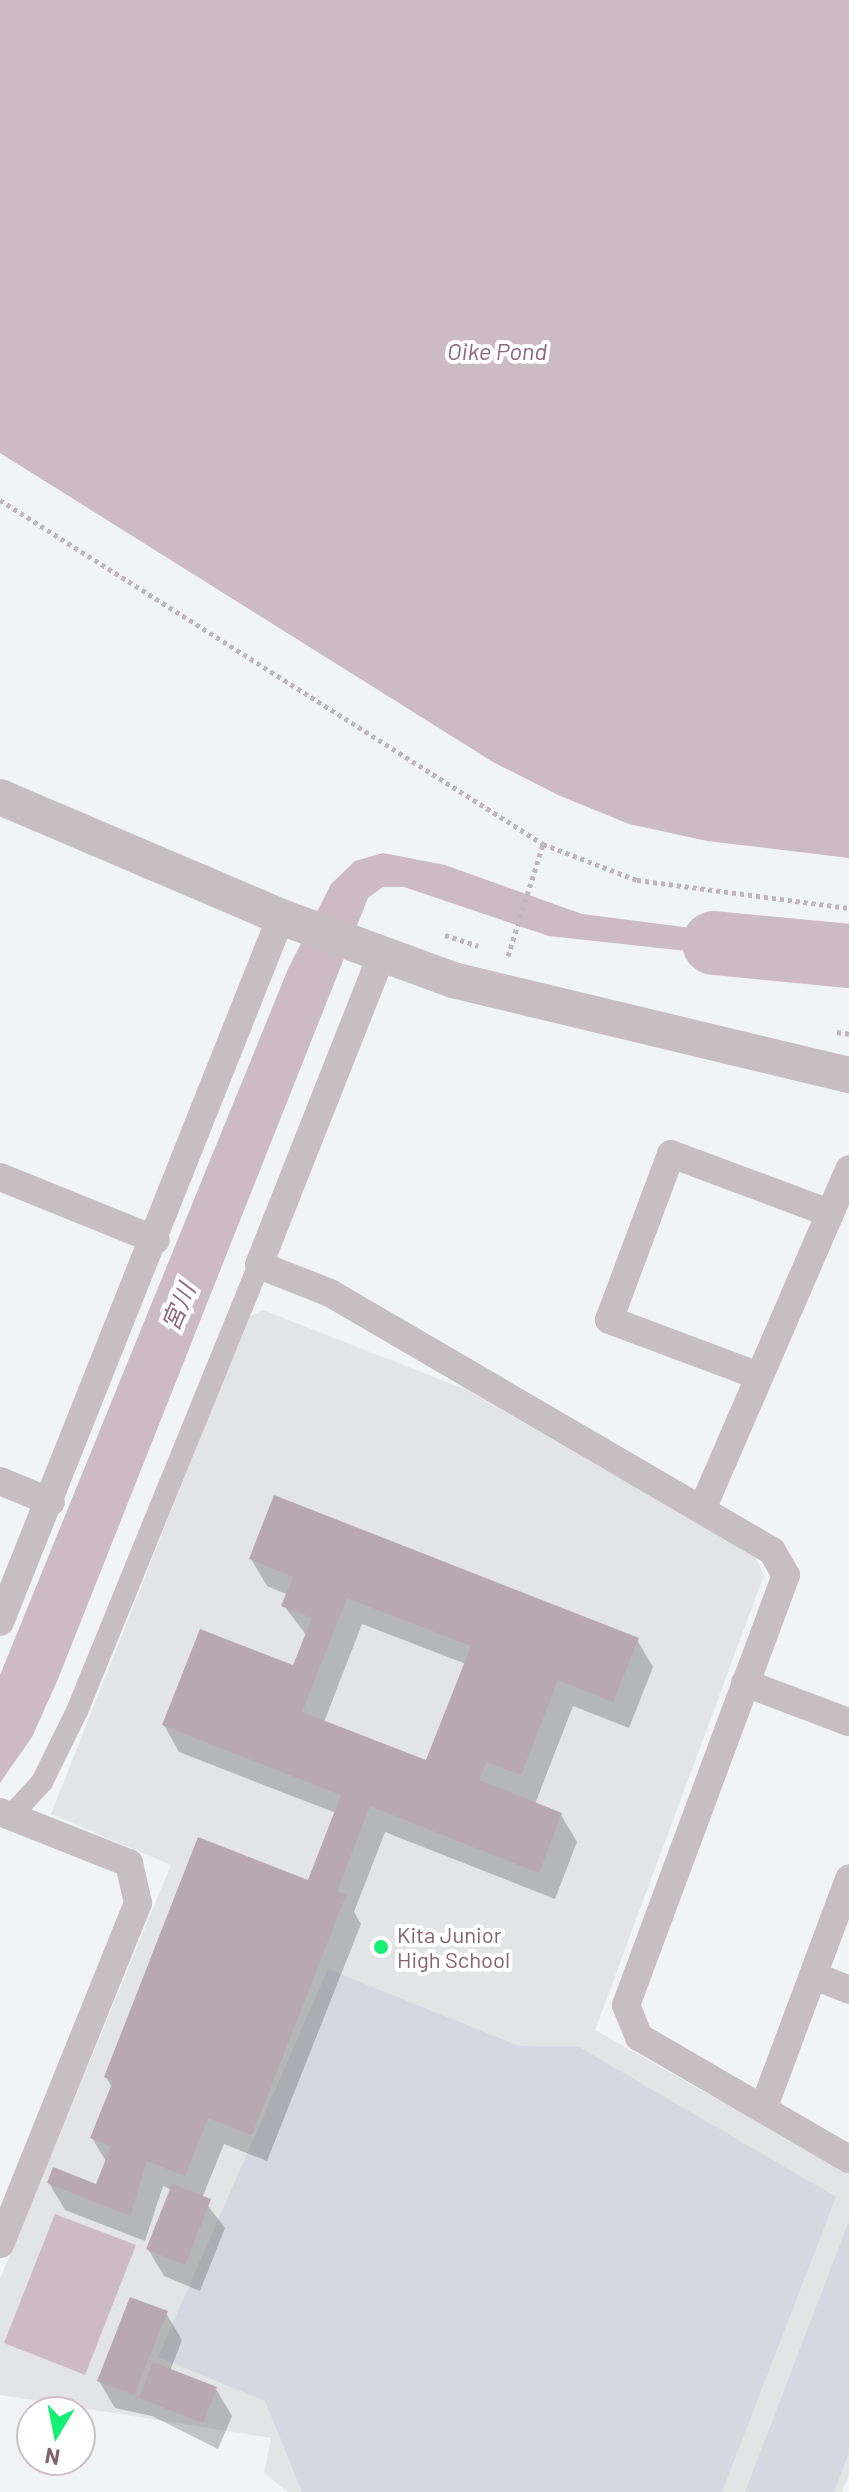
<!DOCTYPE html>
<meta charset="utf-8">
<style>
body{margin:0}
#map{position:relative;width:849px;height:2492px;overflow:hidden;background:#f0f4f5;font-family:Barlow,"Noto Sans JP",sans-serif}
div>[style]{position:absolute}
.built>*{inset:0;background:#e3e4e5}
.green>*{inset:0;background:#d6d8e1}
.water>*{inset:0;background:#cdbbc4}
.shadow>*{inset:0;background:#0003}
.river>*{height:64px;margin:-32px;padding:0 32px;transform-origin:32px;border-radius:32px;background:#cdbbc4}
.building>*{inset:0;background:#b7a9af}
.path>*{height:5px;margin-top:-2.5px;transform-origin:0;background:repeating-linear-gradient(90deg,#beb8ba 0 4px,transparent 0 8px)}
.pedestrian>*{height:22px;margin:-11px;padding:0 11px;transform-origin:11px;border-radius:11px;background:#c7bec1}
.minor>*{height:28px;margin:-14px;padding:0 14px;transform-origin:14px;border-radius:14px;background:#c7bec1}
.tertiary>*{height:36px;margin:-18px;padding:0 18px;transform-origin:18px;border-radius:18px;background:#c7bec1}
.dots>*{width:22px;height:22px;translate:-50% -50%;box-sizing:border-box;border:4px solid #fff;border-radius:50%}
span{translate:-50% -50%;white-space:nowrap;text-align:center;line-height:1.15;-webkit-text-stroke:8px #fff;paint-order:stroke}
.poi-label{font-size:22px;color:#83616d}
.left{translate:0 -50%;text-align:left}
.water-label{font-size:24px;color:#8f667b;font-style:italic}
.north{position:absolute;left:16px;top:2396px;width:80px;height:80px;box-sizing:border-box;background:#fff;border:2px solid #cdc0c5;border-radius:50%;rotate:190deg;font-size:22px;font-weight:700;line-height:32px;text-align:center;color:#83616d}
.north::after{content:'';display:block;margin:auto;width:28px;height:36px;background:#15ef74;clip-path:polygon(50% 0,100% 100%,50% 72%,0 100%)}
</style>
<div id="map">
<div class="built">
<i style="clip-path:polygon(263px 1310px,467px 1390px,755px 1556px,764px 1575px,595px 2030px,849px 2174px,849px 2475px,842px 2492px,288px 2492px,264px 2473px,271px 2438px,0 2395px,0 2279px,171px 1865px,51px 1814px,248px 1317px)"></i>
</div>
<div class="green">
<i style="clip-path:polygon(328px 1969px,519px 2046px,579px 2047px,836px 2197px,722px 2492px,302px 2492px,265px 2401px,158px 2357px)"></i>
<i style="clip-path:polygon(849px 2221px,849px 2453px,834px 2492px,745px 2492px)"></i>
</div>
<div class="water">
<i style="clip-path:polygon(0 0,849px 0,849px 858px,707px 841px,629px 824px,558px 795px,493px 762px,0 453px)"></i>
<i style="clip-path:polygon(383px 853px,445px 865px,582px 914px,801px 942px,797px 963px,549px 936px,404px 887px,383px 887px,368px 898px,58px 1679px,32px 1737px,0 1783px,0 1675px,288px 969px,331px 884px,355px 861px)"></i>
<i style="clip-path:polygon(55px 2214px,136px 2245px,85px 2375px,4px 2343px)"></i>
</div>
<div class="shadow">
<i style="clip-path:polygon(evenodd,251px 1559px,637px 1640px,653px 1667px,629px 1728px,573px 1706px,535px 1804px,561px 1815px,577px 1842px,555px 1899px,385px 1832px,354px 1912px,361px 1924px,267px 2161px,224px 2144px,202px 2198px,225px 2228px,200px 2291px,164px 2276px,148px 2249px,172px 2190px,163px 2186px,145px 2241px,65px 2210px,49px 2183px,97px 2187px,107px 2163px,92px 2138px,112px 2088px,106px 2077px,309px 1882px,336px 1813px,179px 1752px,164px 1725px,294px 1668px,307px 1636px,284px 1606px,288px 1595px,267px 1586px,251px 1559px,362px 1624px,466px 1664px,427px 1763px,324px 1722px,362px 1624px)"></i>
<i style="clip-path:polygon(166px 2313px,182px 2340px,170px 2371px,216px 2389px,232px 2416px,218px 2449px,152px 2416px,115px 2408px,99px 2381px)"></i>
</div>
<div class="river">
<i style="left:714px;top:943px;width:136px;rotate:5.5deg"></i>
</div>
<div class="building">
<i style="clip-path:polygon(evenodd,274px 1495px,639px 1638px,613px 1702px,558px 1680px,521px 1775px,486px 1762px,479px 1780px,562px 1813px,539px 1873px,370px 1806px,337px 1891px,346px 1895px,252px 2135px,208px 2118px,185px 2176px,147px 2161px,130px 2216px,47px 2183px,53px 2167px,96px 2184px,111px 2146px,90px 2138px,113px 2081px,104px 2077px,198px 1837px,308px 1880px,341px 1795px,162px 1725px,200px 1629px,293px 1665px,312px 1618px,281px 1606px,293px 1577px,249px 1559px,274px 1495px,347px 1598px,471px 1646px,426px 1760px,302px 1712px,347px 1598px)"></i>
<i style="clip-path:polygon(172px 2184px,211px 2199px,185px 2265px,146px 2249px)"></i>
<i style="clip-path:polygon(130px 2297px,168px 2311px,134px 2395px,97px 2381px)"></i>
<i style="clip-path:polygon(153px 2362px,217px 2387px,203px 2423px,139px 2398px)"></i>
</div>
<div class="path">
<i style="left:0;top:500px;width:643px;rotate:32.35deg"></i>
<i style="left:543px;top:844px;width:101px;rotate:21deg"></i>
<i style="left:637px;top:880px;width:214px;rotate:7.5deg"></i>
<i style="left:445px;top:935px;width:35px;rotate:18deg"></i>
<i style="left:508px;top:956px;width:117px;rotate:-72.6deg"></i>
<i style="left:837px;top:1032px;width:12px;rotate:9deg"></i>
</div>
<div class="pedestrian">
<i style="left:9px;top:1818px;width:49px;rotate:-47.5deg"></i>
<i style="left:42px;top:1782px;width:79px;rotate:-63.8deg"></i>
<i style="left:77px;top:1711px;width:482px;rotate:-67.8deg"></i>
</div>
<div class="minor">
<i style="left:382px;top:954px;width:334px;rotate:111.6deg"></i>
<i style="left:259px;top:1265px;width:76px;rotate:21.5deg"></i>
<i style="left:330px;top:1293px;width:512px;rotate:30.27deg"></i>
<i style="left:772px;top:1551px;width:28px;rotate:60deg"></i>
<i style="left:786px;top:1575px;width:459px;rotate:110.4deg"></i>
<i style="left:626px;top:2005px;width:35px;rotate:68deg"></i>
<i style="left:639px;top:2037px;width:243px;rotate:30.2deg"></i>
<i style="left:0;top:1177px;width:168px;rotate:22deg"></i>
<i style="left:759px;top:1376px;width:160px;rotate:-159.5deg"></i>
<i style="left:609px;top:1320px;width:177px;rotate:-69.5deg"></i>
<i style="left:671px;top:1154px;width:170px;rotate:20.4deg"></i>
<i style="left:0;top:1481px;width:55px;rotate:22.4deg"></i>
<i style="left:703px;top:1507px;width:368px;rotate:-66.6deg"></i>
<i style="left:0;top:1622px;width:759px;rotate:-68.27deg"></i>
<i style="left:745px;top:1683px;width:111px;rotate:20.6deg"></i>
<i style="left:0;top:1812px;width:139px;rotate:21.6deg"></i>
<i style="left:129px;top:1863px;width:41px;rotate:77.3deg"></i>
<i style="left:138px;top:1903px;width:368px;rotate:112deg"></i>
<i style="left:815px;top:1976px;width:37px;rotate:22deg"></i>
<i style="left:763px;top:2109px;width:246px;rotate:-69.5deg"></i>
</div>
<div class="tertiary">
<i style="left:0;top:797px;width:306px;rotate:23.1deg"></i>
<i style="left:281px;top:917px;width:183px;rotate:20.1deg"></i>
<i style="left:453px;top:980px;width:407px;rotate:13.5deg"></i>
</div>
<div class="dots">
<i style="left:381px;top:1947px;background:#15ef74"></i>
</div>
<div class="poi-label">
<span class="left" style="left:397px;top:1947px">Kita Junior<br>High School</span>
</div>
<div class="water-label">
<span style="left:497px;top:351px">Oike Pond</span>
<span style="left:178px;top:1307px;rotate:-67deg">宮川</span>
</div>
<div class="north">N</div>
</div>
